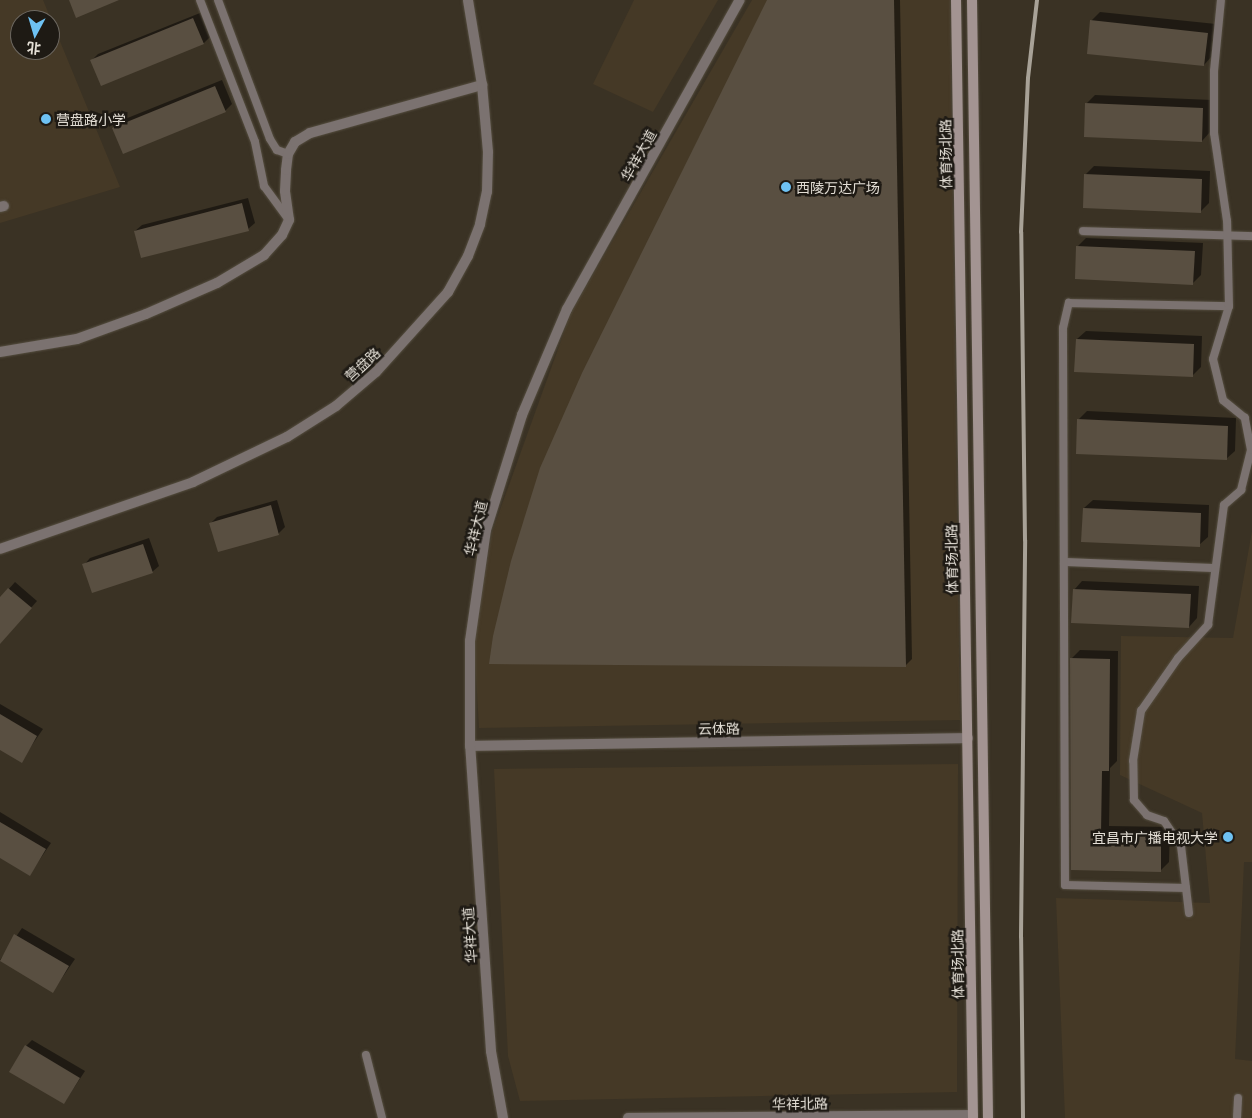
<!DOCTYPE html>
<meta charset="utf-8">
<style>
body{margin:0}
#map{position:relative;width:1252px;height:1118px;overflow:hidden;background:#3a3224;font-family:Literata,"Noto Sans SC",serif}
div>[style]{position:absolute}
.built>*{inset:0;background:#453926}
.shadow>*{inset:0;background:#0007}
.building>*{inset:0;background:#594f41}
.roads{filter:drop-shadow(0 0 1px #554e40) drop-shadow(0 0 1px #554e40)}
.service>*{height:8px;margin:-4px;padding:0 4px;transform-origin:4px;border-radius:4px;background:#7b7270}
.minor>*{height:10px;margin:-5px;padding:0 5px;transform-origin:5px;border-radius:5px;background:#7b7270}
.tertiary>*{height:10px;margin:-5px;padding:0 5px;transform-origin:5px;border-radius:5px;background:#7b7270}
.secondary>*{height:10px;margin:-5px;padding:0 5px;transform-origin:5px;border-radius:5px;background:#a39492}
.rail>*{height:4px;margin:-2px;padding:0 2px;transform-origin:2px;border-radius:2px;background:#a8a297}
.dots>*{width:14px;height:14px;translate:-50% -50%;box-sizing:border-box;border:2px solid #1e1a14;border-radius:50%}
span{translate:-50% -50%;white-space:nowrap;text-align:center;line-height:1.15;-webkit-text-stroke:5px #1e1a14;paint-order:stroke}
.poi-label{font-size:14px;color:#e3ded5}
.left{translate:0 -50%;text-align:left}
.right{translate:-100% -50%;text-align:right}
.street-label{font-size:14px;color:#e3ded5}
.north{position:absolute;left:10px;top:10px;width:50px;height:50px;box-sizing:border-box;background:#1e1a14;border:1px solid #6d6861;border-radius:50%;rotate:186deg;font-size:14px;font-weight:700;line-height:20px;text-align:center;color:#e3ded5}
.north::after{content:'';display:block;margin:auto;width:18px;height:22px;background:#6ec2f3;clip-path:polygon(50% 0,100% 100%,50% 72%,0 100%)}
</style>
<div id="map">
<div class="built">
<i style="clip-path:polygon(evenodd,0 0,43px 0,120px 187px,0 223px,0 0,20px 20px,50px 20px,50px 50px,20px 50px,20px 20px)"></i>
<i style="clip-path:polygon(634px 0,718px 0,653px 112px,593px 84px)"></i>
<i style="clip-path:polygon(752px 0,950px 0,960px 720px,479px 728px,474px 641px,492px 532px,571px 313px)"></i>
<i style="clip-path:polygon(1252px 531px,1252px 862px,1244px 862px,1235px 1059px,1252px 1061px,1252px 1118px,1065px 1118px,1056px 898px,1210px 903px,1202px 813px,1120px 775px,1121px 636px,1233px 638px)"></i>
<i style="clip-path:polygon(958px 764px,957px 1092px,520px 1101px,508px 1056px,494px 769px)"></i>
</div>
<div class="shadow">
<i style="clip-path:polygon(768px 0,900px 0,912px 659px,906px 665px)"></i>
<i style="clip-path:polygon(1100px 12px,1216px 24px,1212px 56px,1204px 65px,1091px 21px)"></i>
<i style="clip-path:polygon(200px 13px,210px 37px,204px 43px,92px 60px,98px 54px)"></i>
<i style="clip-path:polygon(222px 80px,232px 104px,225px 111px,114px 128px,120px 121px)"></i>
<i style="clip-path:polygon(1095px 95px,1212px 100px,1210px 132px,1202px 141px,1086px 104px)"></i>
<i style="clip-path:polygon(1094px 166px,1210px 171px,1209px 203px,1200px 212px,1085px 175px)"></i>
<i style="clip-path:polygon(248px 198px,255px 223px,248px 229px,135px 231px,142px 225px)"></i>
<i style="clip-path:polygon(1086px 238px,1203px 243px,1201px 275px,1193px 283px,1078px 246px)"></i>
<i style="clip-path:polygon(1086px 331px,1202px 336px,1201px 367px,1192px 376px,1077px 339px)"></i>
<i style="clip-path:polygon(1087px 411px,1236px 418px,1235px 451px,1226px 459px,1078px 420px)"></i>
<i style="clip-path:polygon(277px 500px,285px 527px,278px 534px,211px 523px,217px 517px)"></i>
<i style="clip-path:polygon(1093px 500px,1209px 505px,1208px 537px,1199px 545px,1084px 508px)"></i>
<i style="clip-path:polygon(149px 538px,159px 566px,152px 572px,84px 565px,90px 558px)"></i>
<i style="clip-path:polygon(1082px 581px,1199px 586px,1197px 618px,1189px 627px,1074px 590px)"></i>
<i style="clip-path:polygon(15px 582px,37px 601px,0 643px,0 599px)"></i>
<i style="clip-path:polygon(1080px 650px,1118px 651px,1117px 761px,1110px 768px,1109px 826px,1170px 827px,1169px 862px,1160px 871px,1072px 869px,1071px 659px)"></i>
<i style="clip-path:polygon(0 704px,43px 729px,21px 761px,0 748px)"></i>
<i style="clip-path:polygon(0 812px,51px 843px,30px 874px,0 857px)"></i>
<i style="clip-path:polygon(22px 928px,75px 959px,53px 991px,0 960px)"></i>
<i style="clip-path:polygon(32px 1040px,85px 1071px,64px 1103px,26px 1046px)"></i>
</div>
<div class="building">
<i style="clip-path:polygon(69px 0,119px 0,76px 18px)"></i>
<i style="clip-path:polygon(767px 0,894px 0,906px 667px,489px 664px,493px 636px,511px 561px,540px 468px,582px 373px)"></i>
<i style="clip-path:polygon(193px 18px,204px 44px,101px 86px,90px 60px)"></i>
<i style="clip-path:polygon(1090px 20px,1208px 33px,1204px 66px,1087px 54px)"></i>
<i style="clip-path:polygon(215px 86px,226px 112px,123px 154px,112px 128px)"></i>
<i style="clip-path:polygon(1085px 103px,1203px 108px,1202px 142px,1084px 137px)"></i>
<i style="clip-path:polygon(1084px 174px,1202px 179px,1201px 213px,1083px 208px)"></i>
<i style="clip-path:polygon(242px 203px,249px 231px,141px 258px,134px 231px)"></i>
<i style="clip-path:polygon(1076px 246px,1195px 251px,1193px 285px,1075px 279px)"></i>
<i style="clip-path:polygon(1076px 339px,1194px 344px,1193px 377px,1074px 372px)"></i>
<i style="clip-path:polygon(1077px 419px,1228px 426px,1227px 460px,1076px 454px)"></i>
<i style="clip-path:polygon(271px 505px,279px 535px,218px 552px,209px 523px)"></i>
<i style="clip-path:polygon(1083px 508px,1201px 513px,1200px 547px,1081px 542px)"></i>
<i style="clip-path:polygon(143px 544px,153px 573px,92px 593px,82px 564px)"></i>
<i style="clip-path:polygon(8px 588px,32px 608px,0 644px,0 597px)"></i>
<i style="clip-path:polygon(1073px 589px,1191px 594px,1189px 628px,1071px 623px)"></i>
<i style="clip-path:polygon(1070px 658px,1110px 659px,1109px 771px,1102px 771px,1101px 834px,1161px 835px,1161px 872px,1071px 870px)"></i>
<i style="clip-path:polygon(0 714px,37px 736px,22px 763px,0 750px)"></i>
<i style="clip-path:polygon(0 822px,46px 849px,30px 876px,0 858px)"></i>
<i style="clip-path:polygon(14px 934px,69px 966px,53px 993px,0 961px)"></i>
<i style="clip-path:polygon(25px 1045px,80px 1078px,64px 1104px,9px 1072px)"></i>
</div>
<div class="roads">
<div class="service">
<i style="left:200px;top:0;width:152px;rotate:68.8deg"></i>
<i style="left:255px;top:142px;width:45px;rotate:78.4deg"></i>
<i style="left:264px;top:186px;width:42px;rotate:53.7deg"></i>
<i style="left:218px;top:0;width:148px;rotate:69.5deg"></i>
<i style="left:270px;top:139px;width:13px;rotate:58deg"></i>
<i style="left:277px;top:150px;width:12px;rotate:20deg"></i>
<i style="left:1083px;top:231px;width:169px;rotate:1.7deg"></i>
<i style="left:1064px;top:562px;width:151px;rotate:2.3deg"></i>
<i style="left:1186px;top:888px;width:121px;rotate:-178.6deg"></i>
<i style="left:1065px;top:885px;width:557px;rotate:-90.21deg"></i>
<i style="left:1063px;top:328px;width:26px;rotate:-77deg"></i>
<i style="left:1069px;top:303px;width:160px;rotate:1.1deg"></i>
<i style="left:1189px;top:913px;width:67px;rotate:-96.8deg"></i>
<i style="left:1181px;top:846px;width:30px;rotate:-124deg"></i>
<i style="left:1164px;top:821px;width:18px;rotate:-161deg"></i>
<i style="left:1147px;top:815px;width:20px;rotate:-131deg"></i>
<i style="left:1134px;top:800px;width:39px;rotate:-91deg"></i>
<i style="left:1133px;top:761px;width:51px;rotate:-80.9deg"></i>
<i style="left:1141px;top:711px;width:65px;rotate:-55.1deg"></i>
<i style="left:1178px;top:658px;width:45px;rotate:-47.7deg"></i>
<i style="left:1208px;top:625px;width:121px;rotate:-82.4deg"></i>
<i style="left:1224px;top:505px;width:23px;rotate:-41deg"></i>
<i style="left:1241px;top:490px;width:41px;rotate:-76deg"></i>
<i style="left:1251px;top:450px;width:33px;rotate:-101deg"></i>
<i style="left:1245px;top:418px;width:28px;rotate:-141deg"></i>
<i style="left:1223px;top:400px;width:42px;rotate:-103.7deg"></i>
<i style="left:1213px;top:359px;width:55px;rotate:-73.2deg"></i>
<i style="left:1229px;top:306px;width:85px;rotate:-91.3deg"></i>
<i style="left:1227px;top:221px;width:89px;rotate:-98.4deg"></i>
<i style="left:1214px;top:133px;width:62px;rotate:-90deg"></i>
<i style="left:1214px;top:71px;width:71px;rotate:-84.4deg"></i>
<i style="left:366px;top:1055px;width:65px;rotate:75.7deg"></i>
<i style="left:1237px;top:1118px;width:20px;rotate:-87deg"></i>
</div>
<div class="minor">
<i style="left:0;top:207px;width:4px;rotate:-14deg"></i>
<i style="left:0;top:352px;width:78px;rotate:-9.6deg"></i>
<i style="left:77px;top:339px;width:73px;rotate:-19.9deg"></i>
<i style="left:146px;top:314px;width:77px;rotate:-23.6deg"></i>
<i style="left:217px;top:283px;width:55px;rotate:-30.8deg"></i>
<i style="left:264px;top:255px;width:27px;rotate:-48deg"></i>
<i style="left:282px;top:235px;width:17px;rotate:-65deg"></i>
<i style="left:289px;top:220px;width:29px;rotate:-98deg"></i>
<i style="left:285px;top:191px;width:21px;rotate:-87deg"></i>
<i style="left:286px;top:170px;width:16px;rotate:-83deg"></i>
<i style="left:288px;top:154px;width:14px;rotate:-60deg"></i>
<i style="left:295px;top:142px;width:17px;rotate:-31deg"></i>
<i style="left:310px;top:133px;width:179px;rotate:-15.6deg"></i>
<i style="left:470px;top:746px;width:498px;rotate:-0.9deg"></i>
<i style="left:628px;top:1118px;width:345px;rotate:-0.5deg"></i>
</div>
<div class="tertiary">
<i style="left:0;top:549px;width:204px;rotate:-19.1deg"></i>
<i style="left:193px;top:482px;width:104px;rotate:-25.6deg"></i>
<i style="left:287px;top:437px;width:58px;rotate:-32.3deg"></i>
<i style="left:336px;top:406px;width:52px;rotate:-40.4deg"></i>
<i style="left:376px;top:372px;width:108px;rotate:-48deg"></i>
<i style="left:448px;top:292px;width:41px;rotate:-60.9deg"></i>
<i style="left:468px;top:256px;width:34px;rotate:-69deg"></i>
<i style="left:480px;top:224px;width:33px;rotate:-78deg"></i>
<i style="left:487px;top:192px;width:40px;rotate:-88.6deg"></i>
<i style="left:488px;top:152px;width:67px;rotate:-95.1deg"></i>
<i style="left:482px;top:85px;width:86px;rotate:-99.4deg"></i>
<i style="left:503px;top:1118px;width:68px;rotate:-100.2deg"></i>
<i style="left:491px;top:1051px;width:306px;rotate:-93.9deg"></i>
<i style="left:470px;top:746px;width:105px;rotate:-90deg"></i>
<i style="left:470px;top:641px;width:112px;rotate:-81.8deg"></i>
<i style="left:486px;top:530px;width:121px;rotate:-72.6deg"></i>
<i style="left:522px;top:415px;width:115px;rotate:-67deg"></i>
<i style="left:567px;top:309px;width:354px;rotate:-60.8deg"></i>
</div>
<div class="secondary">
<i style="left:956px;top:0;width:1118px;rotate:89.13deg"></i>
<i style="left:972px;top:0;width:1118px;rotate:89.18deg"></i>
</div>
</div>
<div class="rail">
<i style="left:1023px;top:1118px;width:181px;rotate:-90.6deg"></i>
<i style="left:1021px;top:937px;width:397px;rotate:-89.4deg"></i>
<i style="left:1025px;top:540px;width:308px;rotate:-90.7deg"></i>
<i style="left:1021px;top:232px;width:154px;rotate:-87.4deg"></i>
<i style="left:1028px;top:78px;width:79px;rotate:-83.4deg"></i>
</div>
<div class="dots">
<i style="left:46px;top:119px;background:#6ec2f3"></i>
<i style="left:786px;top:187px;background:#6ec2f3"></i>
<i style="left:1228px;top:837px;background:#6ec2f3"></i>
</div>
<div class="poi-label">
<span class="left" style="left:56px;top:119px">营盘路小学</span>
<span class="left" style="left:796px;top:187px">西陵万达广场</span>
<span class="right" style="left:1218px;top:837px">宜昌市广播电视大学</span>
</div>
<div class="street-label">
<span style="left:945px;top:154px;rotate:-91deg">体育场北路</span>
<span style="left:638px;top:155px;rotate:-61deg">华祥大道</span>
<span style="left:362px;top:364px;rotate:-43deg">营盘路</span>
<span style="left:475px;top:528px;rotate:-77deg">华祥大道</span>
<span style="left:951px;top:559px;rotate:-91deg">体育场北路</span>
<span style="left:719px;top:728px;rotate:-1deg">云体路</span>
<span style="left:469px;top:935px;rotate:-94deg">华祥大道</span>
<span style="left:957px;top:964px;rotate:-91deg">体育场北路</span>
<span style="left:800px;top:1103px;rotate:-1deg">华祥北路</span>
</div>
<div class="north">北</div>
</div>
